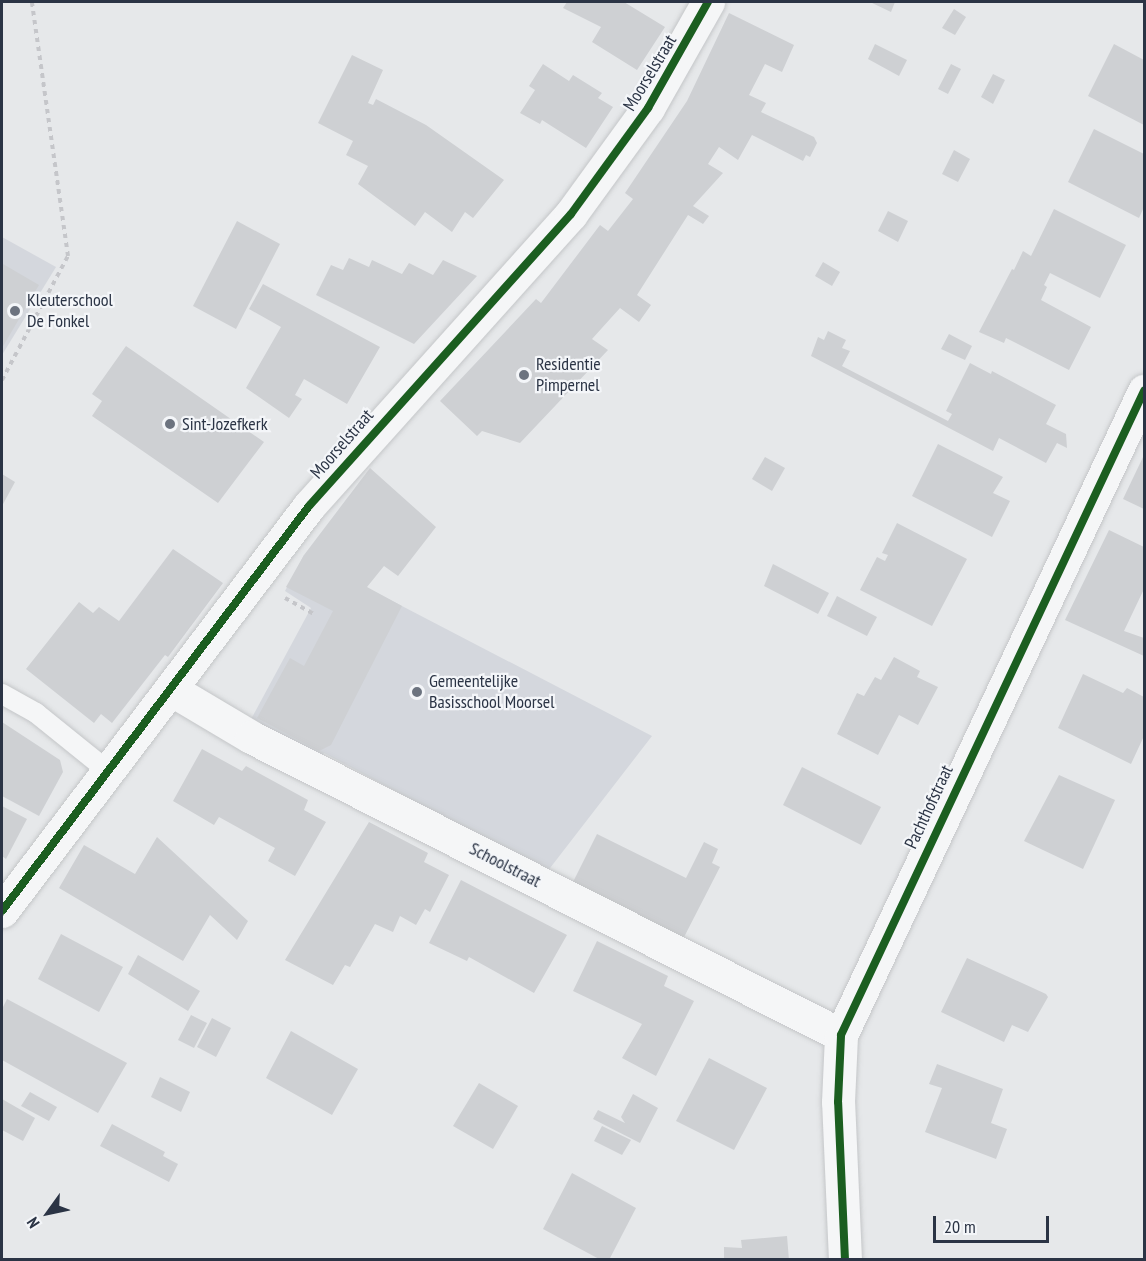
<!DOCTYPE html>
<style>
body{margin:0}
#map{position:relative;width:1146px;height:1261px;overflow:hidden;background:#e6e8ea;font-family:"PT Sans Narrow",sans-serif}
div>[style]{position:absolute}
.built>*{inset:0;background:#d4d7dd}
.building>*{inset:0;background:#ced0d3}
.path>*{height:4px;margin-top:-2px;transform-origin:0;background:repeating-linear-gradient(90deg,#c5c6ca 0 4.5px,transparent 0 9px)}
.roads{filter:drop-shadow(0 0 2px #c4c6c8) drop-shadow(0 0 2px #c4c6c8)}
.service>*{height:20px;margin:-10px;padding:0 10px;transform-origin:10px;border-radius:10px;background:#f5f6f7}
.minor>*{height:33px;margin:-16.5px;padding:0 16.5px;transform-origin:16.5px;border-radius:16.5px;background:#f5f6f7}
.tertiary>*{height:33px;margin:-16.5px;padding:0 16.5px;transform-origin:16.5px;border-radius:16.5px;background:#f5f6f7}
.cycleway>*{height:8px;margin:-4px;padding:0 4px;transform-origin:4px;border-radius:4px;background:#1b5e20}
.dots>*{width:16px;height:16px;translate:-50% -50%;box-sizing:border-box;border:3px solid #f4f6f9;border-radius:50%}
span{translate:-50% -50%;white-space:nowrap;text-align:center;line-height:1.15;-webkit-text-stroke:4.5px #f4f6f9;paint-order:stroke}
.street-label{font-size:18px;color:#2b3445}
.poi-label{font-size:18px;color:#2b3445}
.left{translate:0 -50%;text-align:left}
.frame{position:absolute;inset:0;border:3px solid #2b3445;pointer-events:none}
.north{position:absolute;left:18px;top:1183px;width:60px;height:60px;-webkit-text-stroke:4px #f4f6f9;paint-order:stroke;rotate:237deg;font-size:16px;font-weight:700;line-height:24px;text-align:center;color:#2b3445}
.north::after{content:'';display:block;margin:auto;width:21px;height:27px;background:#2b3445;clip-path:polygon(50% 0,100% 100%,50% 72%,0 100%)}
.scale{position:absolute;left:933px;top:1216px;width:116px;height:27px;box-sizing:border-box;border:3px solid #2b3445;border-top:0;padding-left:8px;font-size:18px;line-height:21px;white-space:nowrap;color:#2b3445;-webkit-text-stroke:4px #f4f6f9;paint-order:stroke}
</style>
<div id="map">
<div class="built">
<i style="clip-path:polygon(2px 237px,56px 267px,2px 355px)"></i>
<i style="clip-path:polygon(304px 555px,652px 736px,547px 872px,324px 753px,319px 760px,249px 723px,311px 608px,285px 591px)"></i>
</div>
<div class="building">
<i style="clip-path:polygon(567px 2px,624px 2px,665px 27px,637px 70px,592px 42px,601px 27px,563px 8px)"></i>
<i style="clip-path:polygon(870px 2px,895px 2px,891px 12px)"></i>
<i style="clip-path:polygon(954px 9px,966px 17px,955px 35px,942px 28px)"></i>
<i style="clip-path:polygon(729px 13px,794px 45px,782px 72px,765px 64px,749px 95px,766px 103px,761px 112px,814px 137px,817px 143px,810px 157px,806px 155px,803px 161px,752px 135px,738px 160px,719px 147px,708px 164px,723px 173px,693px 206px,709px 216px,703px 224px,688px 215px,637px 295px,651px 305px,639px 322px,620px 308px,592px 339px,608px 350px,520px 443px,482px 431px,477px 436px,440px 401px,536px 299px,541px 303px,600px 225px,608px 231px,633px 199px,625px 193px,687px 101px)"></i>
<i style="clip-path:polygon(875px 44px,907px 60px,899px 76px,868px 59px)"></i>
<i style="clip-path:polygon(1114px 44px,1144px 60px,1144px 125px,1088px 96px)"></i>
<i style="clip-path:polygon(352px 55px,383px 70px,368px 103px,373px 105px,376px 99px,426px 125px,504px 180px,473px 218px,465px 212px,452px 232px,425px 212px,415px 226px,358px 184px,368px 166px,346px 155px,353px 141px,318px 123px)"></i>
<i style="clip-path:polygon(543px 64px,569px 81px,573px 75px,602px 93px,598px 98px,613px 107px,586px 148px,542px 120px,540px 124px,520px 113px,535px 90px,529px 86px)"></i>
<i style="clip-path:polygon(951px 64px,961px 69px,948px 94px,938px 89px)"></i>
<i style="clip-path:polygon(993px 74px,1005px 80px,993px 104px,981px 97px)"></i>
<i style="clip-path:polygon(1094px 129px,1144px 154px,1144px 207px,1139px 218px,1068px 182px)"></i>
<i style="clip-path:polygon(954px 150px,970px 159px,958px 182px,942px 174px)"></i>
<i style="clip-path:polygon(1054px 209px,1126px 245px,1100px 298px,1050px 273px,1044px 285px,1047px 287px,1041px 300px,1091px 327px,1069px 370px,1006px 338px,1004px 343px,979px 332px,1012px 269px,1014px 270px,1023px 251px,1031px 256px)"></i>
<i style="clip-path:polygon(888px 211px,908px 221px,898px 242px,878px 231px)"></i>
<i style="clip-path:polygon(237px 221px,280px 244px,236px 329px,193px 306px)"></i>
<i style="clip-path:polygon(349px 258px,369px 267px,372px 260px,402px 274px,409px 263px,433px 275px,443px 260px,477px 276px,414px 344px,316px 295px,331px 265px,343px 270px)"></i>
<i style="clip-path:polygon(823px 262px,840px 272px,832px 286px,815px 276px)"></i>
<i style="clip-path:polygon(3px 264px,39px 285px,2px 348px,2px 267px)"></i>
<i style="clip-path:polygon(263px 284px,380px 347px,347px 404px,304px 379px,295px 395px,302px 399px,289px 418px,246px 388px,281px 327px,249px 309px)"></i>
<i style="clip-path:polygon(828px 331px,846px 340px,842px 348px,850px 351px,842px 366px,948px 421px,952px 414px,946px 411px,970px 363px,991px 374px,992px 371px,1056px 405px,1046px 424px,1066px 434px,1067px 448px,1057px 443px,1046px 463px,999px 438px,993px 451px,811px 356px,818px 337px,824px 340px)"></i>
<i style="clip-path:polygon(949px 334px,972px 346px,965px 360px,941px 349px)"></i>
<i style="clip-path:polygon(126px 346px,264px 442px,218px 503px,92px 416px,102px 401px,92px 394px)"></i>
<i style="clip-path:polygon(938px 444px,1003px 477px,993px 493px,1010px 501px,992px 537px,912px 496px)"></i>
<i style="clip-path:polygon(1144px 455px,1144px 509px,1123px 499px)"></i>
<i style="clip-path:polygon(765px 457px,785px 468px,772px 491px,752px 479px)"></i>
<i style="clip-path:polygon(370px 468px,436px 527px,398px 576px,384px 566px,367px 587px,402px 606px,331px 745px,319px 751px,257px 718px,290px 658px,304px 666px,333px 611px,286px 587px,304px 555px)"></i>
<i style="clip-path:polygon(2px 474px,15px 482px,2px 506px)"></i>
<i style="clip-path:polygon(897px 523px,967px 559px,932px 626px,860px 590px,877px 557px,885px 561px,888px 555px,882px 553px)"></i>
<i style="clip-path:polygon(1109px 530px,1144px 547px,1144px 589px,1124px 631px,1144px 638px,1144px 656px,1065px 620px)"></i>
<i style="clip-path:polygon(173px 549px,223px 583px,168px 657px,165px 655px,112px 723px,101px 714px,94px 723px,26px 669px,79px 602px,93px 613px,99px 607px,119px 621px)"></i>
<i style="clip-path:polygon(773px 564px,829px 593px,818px 614px,764px 586px)"></i>
<i style="clip-path:polygon(837px 596px,877px 617px,867px 636px,827px 616px)"></i>
<i style="clip-path:polygon(894px 657px,920px 671px,917px 677px,938px 687px,918px 725px,899px 715px,878px 755px,837px 734px,857px 693px,864px 696px,875px 677px,881px 680px)"></i>
<i style="clip-path:polygon(1083px 674px,1123px 693px,1127px 688px,1144px 697px,1144px 736px,1131px 764px,1058px 728px)"></i>
<i style="clip-path:polygon(2px 722px,60px 760px,63px 772px,39px 816px,2px 796px)"></i>
<i style="clip-path:polygon(202px 749px,242px 771px,246px 766px,308px 800px,304px 810px,326px 822px,295px 876px,268px 861px,275px 848px,219px 817px,214px 825px,173px 801px)"></i>
<i style="clip-path:polygon(802px 767px,881px 807px,861px 845px,783px 805px)"></i>
<i style="clip-path:polygon(1059px 775px,1115px 800px,1083px 869px,1024px 841px)"></i>
<i style="clip-path:polygon(2px 806px,27px 819px,6px 859px,2px 856px)"></i>
<i style="clip-path:polygon(369px 822px,428px 853px,424px 862px,449px 875px,430px 912px,425px 909px,416px 925px,400px 916px,393px 932px,375px 924px,350px 967px,345px 965px,333px 985px,285px 960px)"></i>
<i style="clip-path:polygon(597px 834px,686px 878px,704px 842px,718px 849px,712px 863px,720px 867px,682px 941px,571px 886px)"></i>
<i style="clip-path:polygon(157px 837px,248px 921px,237px 940px,210px 915px,183px 961px,59px 888px,84px 845px,135px 874px)"></i>
<i style="clip-path:polygon(461px 880px,567px 935px,534px 993px,469px 957px,467px 961px,429px 943px)"></i>
<i style="clip-path:polygon(61px 934px,123px 967px,99px 1012px,38px 979px)"></i>
<i style="clip-path:polygon(597px 941px,668px 976px,664px 986px,694px 1001px,656px 1076px,622px 1058px,642px 1024px,573px 991px)"></i>
<i style="clip-path:polygon(138px 955px,200px 991px,188px 1011px,128px 974px)"></i>
<i style="clip-path:polygon(967px 958px,1046px 994px,1048px 997px,1028px 1032px,1012px 1025px,1004px 1042px,941px 1012px)"></i>
<i style="clip-path:polygon(7px 999px,127px 1063px,98px 1113px,2px 1060px,2px 1009px)"></i>
<i style="clip-path:polygon(191px 1015px,207px 1023px,194px 1048px,178px 1040px)"></i>
<i style="clip-path:polygon(212px 1018px,231px 1028px,216px 1057px,197px 1047px)"></i>
<i style="clip-path:polygon(291px 1031px,358px 1069px,332px 1115px,266px 1078px)"></i>
<i style="clip-path:polygon(709px 1058px,767px 1088px,734px 1150px,676px 1121px)"></i>
<i style="clip-path:polygon(937px 1064px,1003px 1089px,991px 1123px,1007px 1129px,996px 1159px,925px 1132px,942px 1088px,929px 1084px)"></i>
<i style="clip-path:polygon(160px 1077px,190px 1092px,181px 1112px,151px 1097px)"></i>
<i style="clip-path:polygon(479px 1083px,518px 1106px,493px 1149px,453px 1126px)"></i>
<i style="clip-path:polygon(30px 1092px,57px 1107px,49px 1121px,21px 1106px)"></i>
<i style="clip-path:polygon(633px 1094px,658px 1108px,640px 1143px,593px 1119px,598px 1110px,625px 1123px,621px 1117px)"></i>
<i style="clip-path:polygon(2px 1099px,35px 1118px,23px 1141px,2px 1130px)"></i>
<i style="clip-path:polygon(112px 1124px,165px 1152px,163px 1156px,178px 1164px,169px 1182px,100px 1146px)"></i>
<i style="clip-path:polygon(602px 1126px,631px 1140px,622px 1155px,594px 1141px)"></i>
<i style="clip-path:polygon(572px 1173px,636px 1208px,609px 1260px,601px 1260px,543px 1229px)"></i>
<i style="clip-path:polygon(787px 1236px,789px 1260px,724px 1260px,724px 1247px,742px 1248px,741px 1240px)"></i>
</div>
<div class="path">
<i style="left:2px;top:380px;width:140px;rotate:-62deg"></i>
<i style="left:68px;top:256px;width:257px;rotate:-98.1deg"></i>
<i style="left:285px;top:598px;width:35px;rotate:29deg"></i>
</div>
<div class="roads">
<div class="service">
<i style="left:2px;top:694px;width:39px;rotate:29deg"></i>
<i style="left:36px;top:713px;width:94px;rotate:38.9deg"></i>
</div>
<div class="minor">
<i style="left:172px;top:690px;width:92px;rotate:30.7deg"></i>
<i style="left:251px;top:737px;width:661px;rotate:26.8deg"></i>
<i style="left:845px;top:1260px;width:158px;rotate:-92.5deg"></i>
<i style="left:838px;top:1102px;width:67px;rotate:-87.4deg"></i>
<i style="left:841px;top:1035px;width:712px;rotate:-64.8deg"></i>
</div>
<div class="tertiary">
<i style="left:2px;top:911px;width:508px;rotate:-52.84deg"></i>
<i style="left:309px;top:506px;width:392px;rotate:-48.1deg"></i>
<i style="left:571px;top:214px;width:131px;rotate:-54deg"></i>
<i style="left:648px;top:108px;width:122px;rotate:-60.5deg"></i>
</div>
</div>
<div class="cycleway">
<i style="left:2px;top:911px;width:508px;rotate:-52.84deg"></i>
<i style="left:309px;top:506px;width:392px;rotate:-48.1deg"></i>
<i style="left:571px;top:214px;width:131px;rotate:-54deg"></i>
<i style="left:648px;top:108px;width:122px;rotate:-60.5deg"></i>
<i style="left:845px;top:1260px;width:158px;rotate:-92.5deg"></i>
<i style="left:838px;top:1102px;width:67px;rotate:-87.4deg"></i>
<i style="left:841px;top:1035px;width:712px;rotate:-64.8deg"></i>
</div>
<div class="dots">
<i style="left:15px;top:311px;background:#6c737f"></i>
<i style="left:524px;top:375px;background:#6c737f"></i>
<i style="left:170px;top:424px;background:#6c737f"></i>
<i style="left:417px;top:692px;background:#6c737f"></i>
</div>
<div class="street-label">
<span style="left:650px;top:73px;rotate:-59deg">Moorselstraat</span>
<span style="left:342px;top:444px;rotate:-49deg">Moorselstraat</span>
<span style="left:929px;top:807px;rotate:-65deg">Pachthofstraat</span>
<span style="left:505px;top:865px;rotate:27deg">Schoolstraat</span>
</div>
<div class="poi-label">
<span class="left" style="left:27px;top:311px">Kleuterschool<br>De Fonkel</span>
<span class="left" style="left:536px;top:375px">Residentie<br>Pimpernel</span>
<span class="left" style="left:182px;top:424px">Sint-Jozefkerk</span>
<span class="left" style="left:429px;top:692px">Gemeentelijke<br>Basisschool Moorsel</span>
</div>
<div class="frame"></div>
<div class="north">N</div>
<div class="scale">20 m</div>
</div>
